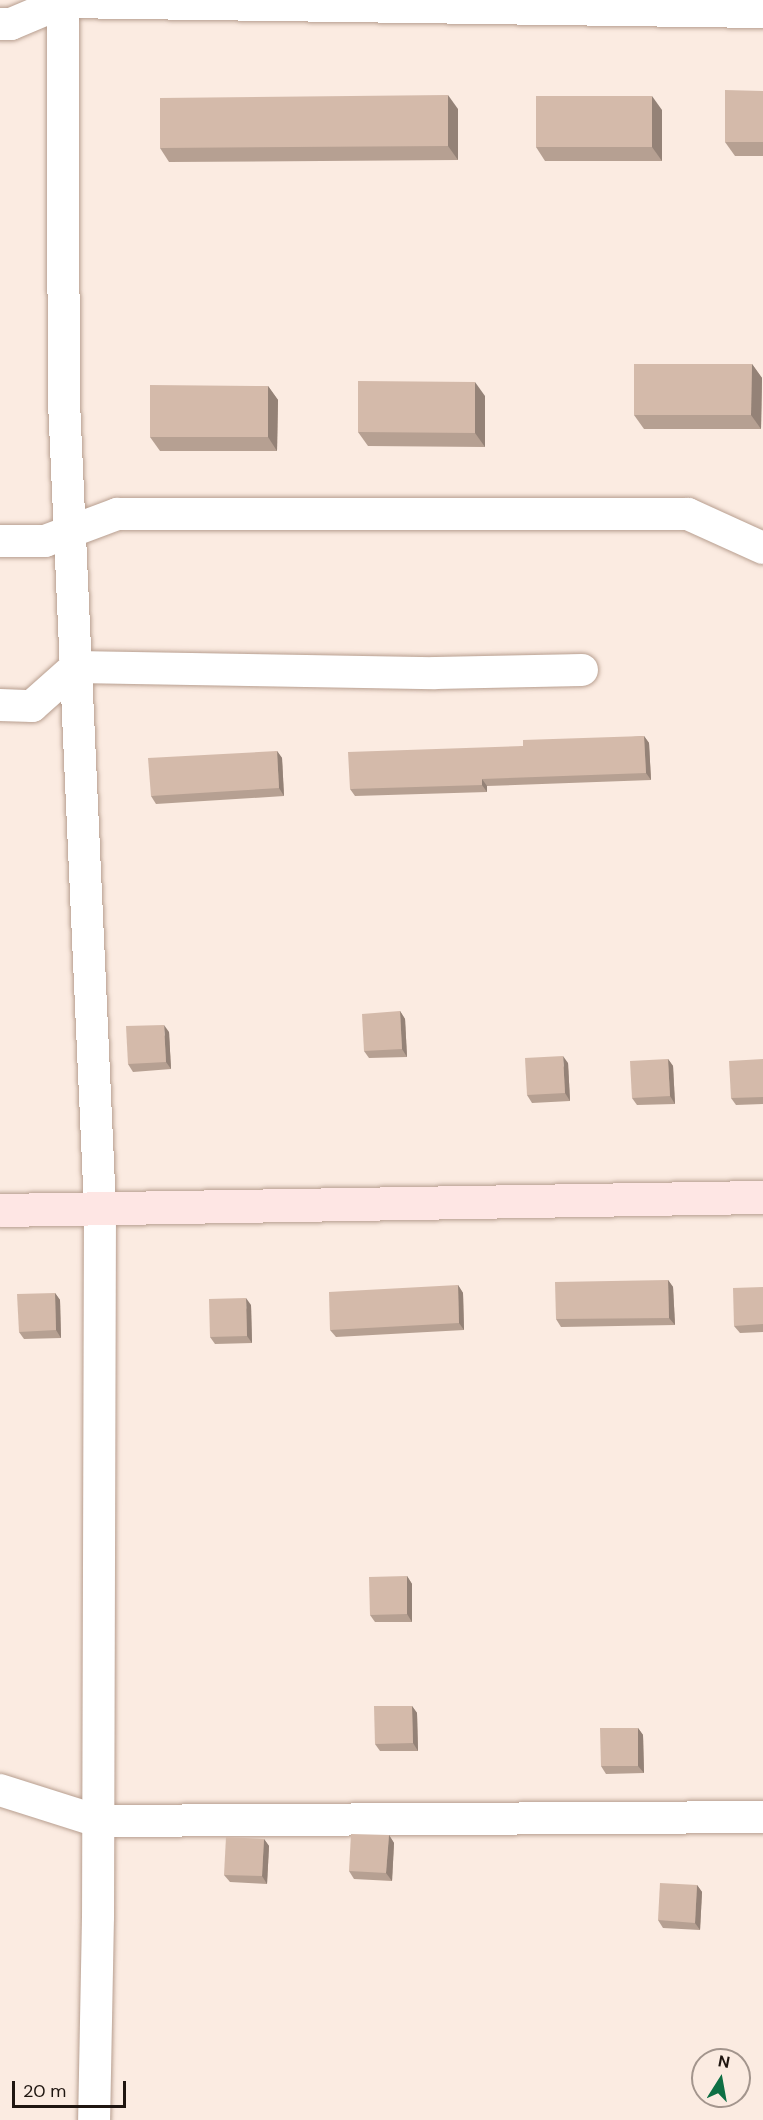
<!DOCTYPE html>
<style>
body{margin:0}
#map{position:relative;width:763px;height:2120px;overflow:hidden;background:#fbebe1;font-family:"DM Sans",sans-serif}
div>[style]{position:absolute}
.roads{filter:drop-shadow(0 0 2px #b79e8f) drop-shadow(0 0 2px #b79e8f)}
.minor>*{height:32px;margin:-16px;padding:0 16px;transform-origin:16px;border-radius:16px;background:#fff}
.secondary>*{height:33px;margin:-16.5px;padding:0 16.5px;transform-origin:16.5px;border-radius:16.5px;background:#fee6e4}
.wall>*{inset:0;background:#b6a092}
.shaded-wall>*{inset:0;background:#948277}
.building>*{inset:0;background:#d4baaa}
span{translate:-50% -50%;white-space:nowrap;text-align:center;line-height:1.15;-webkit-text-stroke:4.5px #fbebe1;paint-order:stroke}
.north{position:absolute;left:691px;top:2048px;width:60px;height:60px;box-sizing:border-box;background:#fbebe1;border:2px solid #a3958d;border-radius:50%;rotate:11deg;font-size:16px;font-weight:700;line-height:24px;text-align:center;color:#1f1510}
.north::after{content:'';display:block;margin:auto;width:21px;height:27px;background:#0e6f44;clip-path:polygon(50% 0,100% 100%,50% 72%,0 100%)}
.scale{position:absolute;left:12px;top:2081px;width:114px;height:27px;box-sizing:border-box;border:3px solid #1f1510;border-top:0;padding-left:8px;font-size:18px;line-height:21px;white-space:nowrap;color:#1f1510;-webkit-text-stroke:4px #fbebe1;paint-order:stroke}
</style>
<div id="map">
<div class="roads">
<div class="minor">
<i style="left:63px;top:0;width:402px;rotate:89.9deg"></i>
<i style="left:64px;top:402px;width:806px;rotate:87.44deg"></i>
<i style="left:100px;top:1207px;width:710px;rotate:90.16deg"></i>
<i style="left:98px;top:1917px;width:203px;rotate:91.1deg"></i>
<i style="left:0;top:24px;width:11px"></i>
<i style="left:11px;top:24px;width:56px;rotate:-22.9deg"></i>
<i style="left:63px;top:2px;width:700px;rotate:0.82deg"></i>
<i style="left:0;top:541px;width:45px"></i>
<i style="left:45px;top:541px;width:77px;rotate:-20.6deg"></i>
<i style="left:117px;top:514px;width:571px"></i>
<i style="left:688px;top:514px;width:82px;rotate:24.4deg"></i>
<i style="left:0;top:705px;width:32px;rotate:2deg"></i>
<i style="left:32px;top:706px;width:59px;rotate:-41.6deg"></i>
<i style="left:76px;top:667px;width:359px;rotate:1deg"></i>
<i style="left:435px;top:673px;width:147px;rotate:-1.2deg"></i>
<i style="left:0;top:1790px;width:103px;rotate:17.6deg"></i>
<i style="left:98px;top:1821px;width:665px;rotate:-0.34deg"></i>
</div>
<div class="secondary">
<i style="left:0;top:1210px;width:763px;rotate:-0.98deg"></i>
</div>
</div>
<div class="wall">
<i style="clip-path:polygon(763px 91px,763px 156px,735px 156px,725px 142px)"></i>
<i style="clip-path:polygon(458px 109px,458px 160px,169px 162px,160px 148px)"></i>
<i style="clip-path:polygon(662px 110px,662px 161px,545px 161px,536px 147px)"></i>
<i style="clip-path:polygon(752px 364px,762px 378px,761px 429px,644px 429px,634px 415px)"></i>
<i style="clip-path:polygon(268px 386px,278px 400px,277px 451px,160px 451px,150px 437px)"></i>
<i style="clip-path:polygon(485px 396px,485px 447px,368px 446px,358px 432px)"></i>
<i style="clip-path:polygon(644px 736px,649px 743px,651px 780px,487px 786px,487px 792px,355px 796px,350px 789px,523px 746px)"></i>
<i style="clip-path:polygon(277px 751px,282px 758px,284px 796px,156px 804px,151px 796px)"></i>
<i style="clip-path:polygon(400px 1011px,405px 1019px,407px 1057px,369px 1058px,364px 1051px)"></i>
<i style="clip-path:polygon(169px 1032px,171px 1069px,133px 1072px,128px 1064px)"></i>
<i style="clip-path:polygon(668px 1059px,673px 1066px,675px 1104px,637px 1105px,632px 1098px)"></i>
<i style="clip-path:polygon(763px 1059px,763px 1104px,736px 1105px,731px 1098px)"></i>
<i style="clip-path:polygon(568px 1063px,570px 1101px,532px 1103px,527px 1095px)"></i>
<i style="clip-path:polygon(668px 1280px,673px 1287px,675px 1325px,561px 1327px,556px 1319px)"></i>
<i style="clip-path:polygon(458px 1285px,463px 1293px,464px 1330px,336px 1337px,330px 1330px)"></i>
<i style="clip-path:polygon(763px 1287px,763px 1332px,740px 1333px,734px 1326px)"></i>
<i style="clip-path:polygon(55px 1293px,60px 1300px,61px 1338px,24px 1339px,19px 1332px)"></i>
<i style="clip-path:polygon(251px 1305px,252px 1343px,215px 1344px,210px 1337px)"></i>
<i style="clip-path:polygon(407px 1576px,412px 1584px,412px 1622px,375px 1622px,370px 1615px)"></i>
<i style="clip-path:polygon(412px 1706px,417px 1713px,418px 1751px,380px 1751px,375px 1744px)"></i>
<i style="clip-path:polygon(638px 1728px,643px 1735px,644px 1773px,606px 1774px,601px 1766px)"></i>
<i style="clip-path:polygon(389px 1835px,394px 1843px,392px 1881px,354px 1879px,349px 1871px)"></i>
<i style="clip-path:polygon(264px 1839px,269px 1846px,267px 1884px,230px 1882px,224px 1875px)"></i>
<i style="clip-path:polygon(697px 1885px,702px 1892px,700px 1930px,663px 1928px,658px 1920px)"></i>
</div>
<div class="shaded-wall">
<i style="clip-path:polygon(448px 95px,458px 109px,458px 160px,448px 146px)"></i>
<i style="clip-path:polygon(652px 96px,662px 110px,662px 161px,652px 147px)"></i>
<i style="clip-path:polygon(752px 364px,762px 378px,761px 429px,751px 415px)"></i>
<i style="clip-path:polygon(475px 382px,485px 396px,485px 447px,475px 433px)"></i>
<i style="clip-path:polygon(268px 386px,278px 400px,277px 451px,268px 437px)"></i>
<i style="clip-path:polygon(644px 736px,649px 743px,651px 780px,646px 773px)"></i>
<i style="clip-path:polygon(277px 751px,282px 758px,284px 796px,279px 788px)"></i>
<i style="clip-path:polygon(482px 779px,487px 786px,487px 792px,482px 785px)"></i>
<i style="clip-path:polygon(400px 1011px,405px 1019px,407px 1057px,402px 1049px)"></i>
<i style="clip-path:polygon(164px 1025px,169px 1032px,171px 1069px,166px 1062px)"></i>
<i style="clip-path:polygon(563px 1056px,568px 1063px,570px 1101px,565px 1093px)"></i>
<i style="clip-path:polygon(668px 1059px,673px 1066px,675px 1104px,670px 1096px)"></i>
<i style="clip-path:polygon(668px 1280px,673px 1287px,675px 1325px,669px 1318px)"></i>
<i style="clip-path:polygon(458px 1285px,463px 1293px,464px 1330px,459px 1323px)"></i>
<i style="clip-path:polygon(55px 1293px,60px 1300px,61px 1338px,56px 1330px)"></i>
<i style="clip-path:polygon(246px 1298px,251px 1305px,252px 1343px,247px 1336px)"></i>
<i style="clip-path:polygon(407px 1576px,412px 1584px,412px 1622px,407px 1614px)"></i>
<i style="clip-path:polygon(412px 1706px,417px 1713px,418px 1751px,413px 1743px)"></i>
<i style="clip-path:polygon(638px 1728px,643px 1735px,644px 1773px,638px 1766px)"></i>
<i style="clip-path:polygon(389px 1835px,394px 1843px,392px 1881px,386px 1873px)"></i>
<i style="clip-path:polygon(264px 1839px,269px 1846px,267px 1884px,262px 1876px)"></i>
<i style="clip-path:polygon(697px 1885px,702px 1892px,700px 1930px,695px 1923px)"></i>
</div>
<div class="building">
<i style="clip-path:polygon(725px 90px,763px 91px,763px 142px,725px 142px)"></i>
<i style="clip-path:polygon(448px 95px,448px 146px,160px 148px,160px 98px)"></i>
<i style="clip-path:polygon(536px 96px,652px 96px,652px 147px,536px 147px)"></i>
<i style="clip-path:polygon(634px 364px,752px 364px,751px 415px,634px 415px)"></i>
<i style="clip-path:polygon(358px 381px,475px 382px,475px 433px,358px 432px)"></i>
<i style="clip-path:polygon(150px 385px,268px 386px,268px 437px,150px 437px)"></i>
<i style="clip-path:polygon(644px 736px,646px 773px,482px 779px,482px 785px,350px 789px,348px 752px,523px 746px,523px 740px)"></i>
<i style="clip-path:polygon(277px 751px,279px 788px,151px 796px,148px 758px)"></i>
<i style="clip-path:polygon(400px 1011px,402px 1049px,364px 1051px,362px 1014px)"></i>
<i style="clip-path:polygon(164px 1025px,166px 1062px,128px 1064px,126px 1026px)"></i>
<i style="clip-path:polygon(563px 1056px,565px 1093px,527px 1095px,525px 1058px)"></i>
<i style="clip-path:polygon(668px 1059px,670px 1096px,632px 1098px,630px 1061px)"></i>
<i style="clip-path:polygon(763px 1059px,763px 1097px,731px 1098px,729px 1061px)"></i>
<i style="clip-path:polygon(668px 1280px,669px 1318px,556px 1319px,555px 1282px)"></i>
<i style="clip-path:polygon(458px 1285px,459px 1323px,330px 1330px,329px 1292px)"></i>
<i style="clip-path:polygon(763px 1287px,763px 1324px,734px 1326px,733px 1288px)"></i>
<i style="clip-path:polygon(55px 1293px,56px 1330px,19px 1332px,17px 1294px)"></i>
<i style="clip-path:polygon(246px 1298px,247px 1336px,210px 1337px,209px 1299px)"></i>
<i style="clip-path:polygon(407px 1576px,407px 1614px,370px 1615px,369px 1577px)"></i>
<i style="clip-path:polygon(374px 1706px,412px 1706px,413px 1743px,375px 1744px)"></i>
<i style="clip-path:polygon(600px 1728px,638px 1728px,638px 1766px,601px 1766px)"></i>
<i style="clip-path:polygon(351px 1834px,389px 1835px,386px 1873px,349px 1871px)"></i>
<i style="clip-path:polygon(226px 1837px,264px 1839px,262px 1876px,224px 1875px)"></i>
<i style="clip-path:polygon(660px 1883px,697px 1885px,695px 1923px,658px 1920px)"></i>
</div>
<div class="north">N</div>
<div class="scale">20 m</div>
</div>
